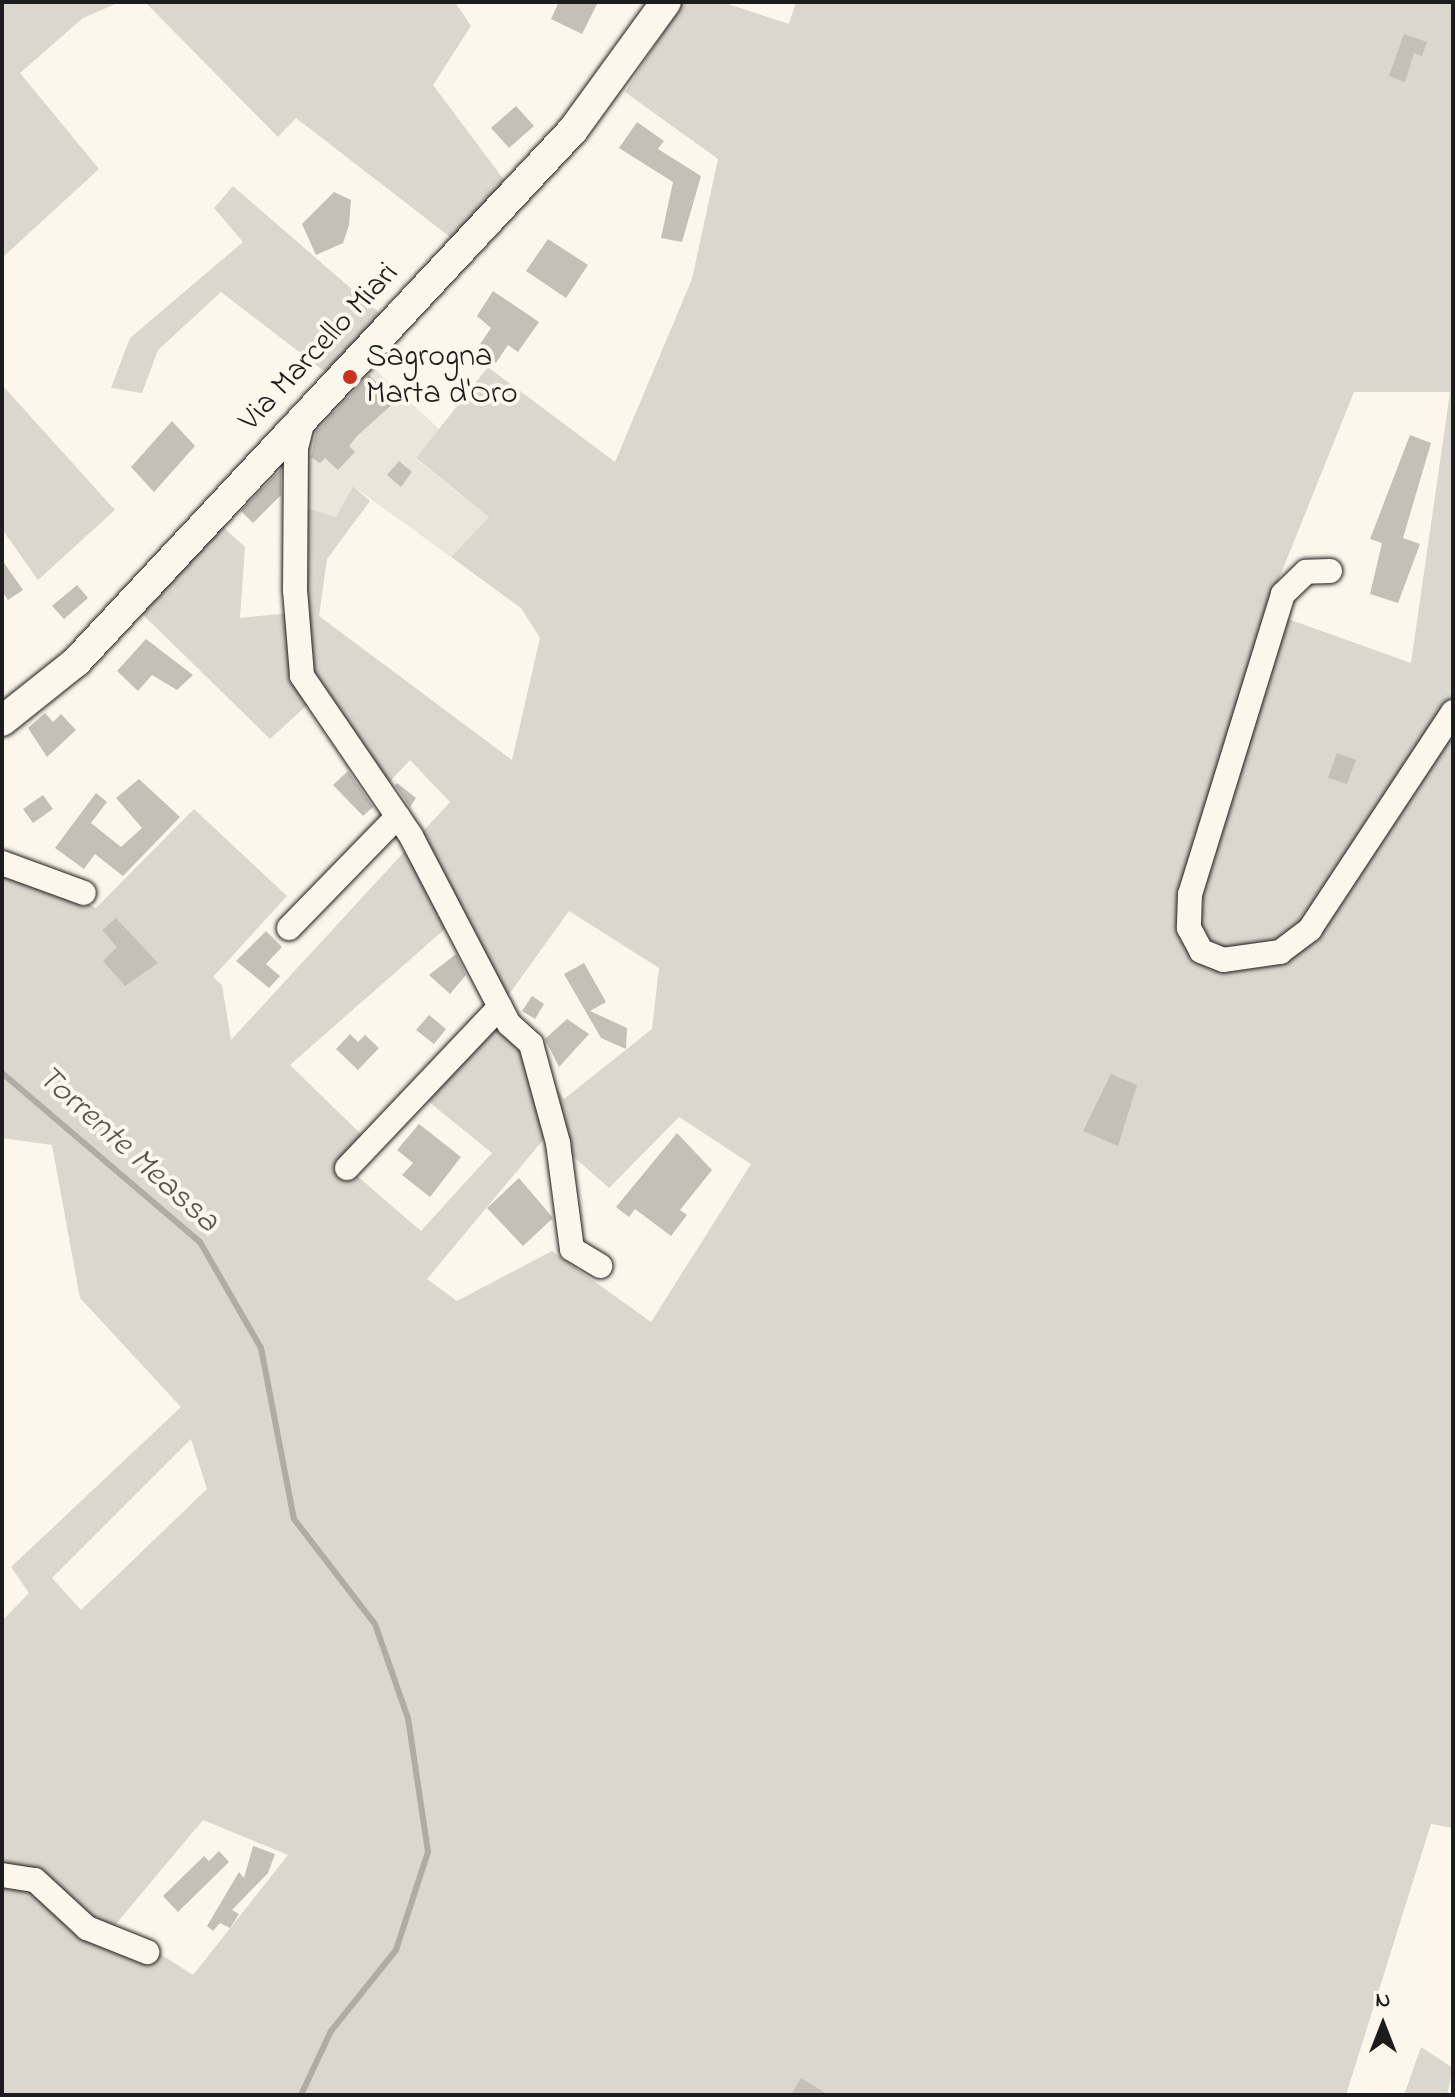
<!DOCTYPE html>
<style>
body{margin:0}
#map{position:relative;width:1455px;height:2097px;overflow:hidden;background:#fbf7ec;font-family:"Indie Flower",sans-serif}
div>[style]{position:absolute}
.built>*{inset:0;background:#eae6dc}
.green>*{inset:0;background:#dad7ce}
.stream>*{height:6px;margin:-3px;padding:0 3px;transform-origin:3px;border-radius:3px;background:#afaca5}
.building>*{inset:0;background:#c3c0b8}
.roads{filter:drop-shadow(0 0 2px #1c1c1c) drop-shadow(0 0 2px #1c1c1c)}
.minor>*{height:24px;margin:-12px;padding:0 12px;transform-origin:12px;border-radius:12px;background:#fbf7ec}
.major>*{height:30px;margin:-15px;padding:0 15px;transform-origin:15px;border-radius:15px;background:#fbf7ec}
.dots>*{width:22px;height:22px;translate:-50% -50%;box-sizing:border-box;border:4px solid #fbf7ec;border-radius:50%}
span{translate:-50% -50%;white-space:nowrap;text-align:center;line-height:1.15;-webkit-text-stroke:8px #fbf7ec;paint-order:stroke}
.street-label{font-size:32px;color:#1c1c1c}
.poi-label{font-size:32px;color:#1c1c1c}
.left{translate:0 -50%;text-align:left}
.water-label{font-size:34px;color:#575653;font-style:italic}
.frame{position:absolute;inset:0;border:4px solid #1c1c1c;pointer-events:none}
.north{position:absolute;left:1343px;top:1985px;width:80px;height:80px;-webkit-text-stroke:6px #fbf7ec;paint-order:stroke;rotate:0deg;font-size:22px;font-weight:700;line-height:32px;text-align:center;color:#1c1c1c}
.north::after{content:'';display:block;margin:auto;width:28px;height:36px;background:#1c1c1c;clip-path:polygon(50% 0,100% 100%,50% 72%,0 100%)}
</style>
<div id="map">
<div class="built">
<i style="clip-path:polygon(362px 357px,439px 429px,416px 459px,489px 517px,451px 557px,353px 486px,337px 517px,304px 507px,306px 421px)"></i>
</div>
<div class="green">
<i style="clip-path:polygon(2px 2px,120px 2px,83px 18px,20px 73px,99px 169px,2px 258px)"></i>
<i style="clip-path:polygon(145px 2px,455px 2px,471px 26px,433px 85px,514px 193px,463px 247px,296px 118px,278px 137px)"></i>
<i style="clip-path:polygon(evenodd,683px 2px,722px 2px,789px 24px,796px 2px,1453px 2px,1453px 1828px,1431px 1824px,1346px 2095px,2px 2095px,2px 1621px,29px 1593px,11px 1567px,181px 1407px,80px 1298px,52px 1145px,2px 1138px,2px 857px,96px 908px,194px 809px,287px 896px,213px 977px,222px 985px,231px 1040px,450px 802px,410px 760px,382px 790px,316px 697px,270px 739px,132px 604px,212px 517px,245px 547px,240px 618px,301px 612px,304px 507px,336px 517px,353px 486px,370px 501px,327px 559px,319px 616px,512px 760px,540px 638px,521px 608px,451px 557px,489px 517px,416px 458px,488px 367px,615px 462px,692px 279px,718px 159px,625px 92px,683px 2px,1354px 392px,1450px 392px,1411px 663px,1266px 611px,1354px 392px,683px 2px,569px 911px,659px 968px,652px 1029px,564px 1099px,500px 1007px,569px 911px,683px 2px,455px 920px,500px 1007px,418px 1093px,492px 1153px,421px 1231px,348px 1168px,370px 1143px,290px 1065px,455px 920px,683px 2px,679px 1117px,751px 1164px,651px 1322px,552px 1251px,457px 1301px,427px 1279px,548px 1134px,609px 1188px,679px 1117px,683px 2px,191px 1439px,207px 1489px,81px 1610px,52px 1578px,191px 1439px,683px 2px,203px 1820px,288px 1855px,193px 1975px,115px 1925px,203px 1820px)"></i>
<i style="clip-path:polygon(233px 186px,392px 324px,333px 378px,221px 292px,158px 350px,142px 393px,111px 388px,130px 338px,243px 242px,214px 208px)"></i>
<i style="clip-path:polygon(2px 385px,115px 510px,38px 580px,2px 529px)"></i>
<i style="clip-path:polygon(1421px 2047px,1453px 2068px,1447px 2095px,1404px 2095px)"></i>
</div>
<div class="stream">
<i style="left:2px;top:1073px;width:260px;rotate:40.5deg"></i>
<i style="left:200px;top:1242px;width:122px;rotate:60.1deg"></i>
<i style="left:261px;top:1348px;width:174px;rotate:79.1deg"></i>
<i style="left:294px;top:1519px;width:133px;rotate:52.4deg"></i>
<i style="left:375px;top:1624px;width:100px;rotate:70.7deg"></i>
<i style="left:408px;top:1718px;width:135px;rotate:81.5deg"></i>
<i style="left:428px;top:1852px;width:103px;rotate:108.1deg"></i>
<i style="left:396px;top:1950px;width:104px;rotate:128.7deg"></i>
<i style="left:331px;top:2031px;width:71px;rotate:115.1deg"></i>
</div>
<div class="building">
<i style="clip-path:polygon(559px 2px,598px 2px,582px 34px,551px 19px)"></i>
<i style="clip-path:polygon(1404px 34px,1427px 42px,1422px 56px,1414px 53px,1405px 82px,1389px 76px)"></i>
<i style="clip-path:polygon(516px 106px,534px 126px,509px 148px,491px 128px)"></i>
<i style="clip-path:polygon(637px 122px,664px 141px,658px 149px,701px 176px,682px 242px,661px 238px,673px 182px,619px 148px)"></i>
<i style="clip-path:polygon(334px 192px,351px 200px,349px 225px,343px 243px,316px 255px,302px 224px)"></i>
<i style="clip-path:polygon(548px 239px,588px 265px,566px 298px,526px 271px)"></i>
<i style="clip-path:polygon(493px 291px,539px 322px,518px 352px,508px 345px,496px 363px,476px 350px,491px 328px,477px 316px)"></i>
<i style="clip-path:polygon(369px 375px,396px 401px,357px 436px,349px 446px,355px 452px,338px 470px,325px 458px,320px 463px,311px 457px,316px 432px)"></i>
<i style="clip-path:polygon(172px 421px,195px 446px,154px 492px,131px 467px)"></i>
<i style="clip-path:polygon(1410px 435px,1431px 443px,1403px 538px,1420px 544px,1398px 603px,1370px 594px,1382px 543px,1370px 539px)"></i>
<i style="clip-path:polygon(399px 461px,412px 472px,401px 487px,387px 475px)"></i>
<i style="clip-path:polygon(281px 469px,281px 495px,253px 523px,241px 511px)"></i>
<i style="clip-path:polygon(2px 560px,23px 590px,8px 600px,2px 591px)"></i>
<i style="clip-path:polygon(77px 585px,88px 598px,64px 619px,52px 606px)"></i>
<i style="clip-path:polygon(146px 639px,193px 675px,177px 690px,152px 675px,138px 691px,117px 671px)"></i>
<i style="clip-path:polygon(45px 713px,53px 722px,61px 714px,76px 730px,47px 757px,28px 728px)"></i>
<i style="clip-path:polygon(1337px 753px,1356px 760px,1347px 784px,1328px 778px)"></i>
<i style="clip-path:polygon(348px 771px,373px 807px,363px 816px,333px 785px)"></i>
<i style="clip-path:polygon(139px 779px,180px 817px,123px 876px,95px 854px,84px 869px,55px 848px,96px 793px,107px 802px,91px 823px,121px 847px,142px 828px,116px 798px)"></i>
<i style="clip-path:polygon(397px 783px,416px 798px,410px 807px,395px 785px)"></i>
<i style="clip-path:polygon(43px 795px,53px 809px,33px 823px,23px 809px)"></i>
<i style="clip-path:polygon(116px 918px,158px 963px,125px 986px,103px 961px,117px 947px,102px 930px)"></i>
<i style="clip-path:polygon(266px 931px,282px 947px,266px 964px,280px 976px,269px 988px,236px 961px)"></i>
<i style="clip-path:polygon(456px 954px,466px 975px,450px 994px,429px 975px)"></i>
<i style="clip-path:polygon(584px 963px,606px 1002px,590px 1011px,627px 1028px,626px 1049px,601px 1038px,564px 974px)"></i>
<i style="clip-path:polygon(532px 996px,544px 1004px,535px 1019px,522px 1011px)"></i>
<i style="clip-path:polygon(429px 1015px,446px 1029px,434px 1044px,416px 1030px)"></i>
<i style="clip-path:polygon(567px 1019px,589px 1034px,559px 1067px,545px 1039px)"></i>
<i style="clip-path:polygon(350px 1034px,358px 1042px,365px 1035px,379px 1048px,358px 1070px,336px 1049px)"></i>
<i style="clip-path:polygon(1111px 1074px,1137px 1085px,1118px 1146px,1083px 1131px)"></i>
<i style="clip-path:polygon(419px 1124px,461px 1157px,430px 1197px,402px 1175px,413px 1163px,397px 1150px)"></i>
<i style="clip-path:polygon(677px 1133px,712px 1170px,680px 1210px,687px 1215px,671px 1236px,635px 1209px,629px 1217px,616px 1207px)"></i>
<i style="clip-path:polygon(519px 1178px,553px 1218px,523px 1246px,487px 1208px)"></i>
<i style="clip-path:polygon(253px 1846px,275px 1854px,268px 1873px,232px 1910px,239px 1914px,230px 1928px,220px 1923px,213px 1931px,207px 1926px,239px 1872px,244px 1878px)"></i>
<i style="clip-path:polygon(219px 1851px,229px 1862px,178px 1912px,163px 1896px,204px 1856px,209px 1861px)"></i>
<i style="clip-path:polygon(801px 2078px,829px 2095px,791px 2095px)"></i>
</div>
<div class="roads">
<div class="minor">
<i style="left:303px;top:420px;width:30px;rotate:104deg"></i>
<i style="left:296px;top:449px;width:141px;rotate:90.4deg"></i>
<i style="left:295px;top:590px;width:86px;rotate:85.3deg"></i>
<i style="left:302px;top:676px;width:194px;rotate:55.7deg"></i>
<i style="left:411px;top:836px;width:212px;rotate:62.5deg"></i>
<i style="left:509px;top:1024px;width:30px;rotate:42deg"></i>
<i style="left:531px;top:1044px;width:103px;rotate:74.7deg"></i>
<i style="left:558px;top:1143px;width:107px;rotate:82.5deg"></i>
<i style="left:572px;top:1249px;width:33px;rotate:31deg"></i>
<i style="left:1330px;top:571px;width:24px;rotate:178deg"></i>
<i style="left:1306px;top:572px;width:32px;rotate:136deg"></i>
<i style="left:1283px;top:594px;width:314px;rotate:107.2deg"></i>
<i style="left:1190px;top:894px;width:34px;rotate:92deg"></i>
<i style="left:1189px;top:928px;width:26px;rotate:62deg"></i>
<i style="left:1201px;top:951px;width:24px;rotate:22deg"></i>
<i style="left:1223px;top:960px;width:58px;rotate:-8deg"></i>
<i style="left:1280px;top:952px;width:38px;rotate:-37deg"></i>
<i style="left:1310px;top:929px;width:260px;rotate:-56.6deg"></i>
<i style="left:2px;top:863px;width:87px;rotate:20.1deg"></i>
<i style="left:289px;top:928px;width:156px;rotate:-45.8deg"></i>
<i style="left:347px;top:1168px;width:222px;rotate:-46.5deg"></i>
<i style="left:2px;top:1875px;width:33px;rotate:9deg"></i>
<i style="left:35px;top:1880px;width:71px;rotate:42.7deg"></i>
<i style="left:87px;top:1928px;width:65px;rotate:21.8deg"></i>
</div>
<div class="major">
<i style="left:2px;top:721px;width:95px;rotate:-38.6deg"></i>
<i style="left:76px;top:662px;width:728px;rotate:-46.95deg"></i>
<i style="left:573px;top:130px;width:158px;rotate:-54deg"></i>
</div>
</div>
<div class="dots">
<i style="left:350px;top:377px;background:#c8321e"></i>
</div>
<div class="street-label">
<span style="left:320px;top:348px;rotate:-47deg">Via Marcello Miari</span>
</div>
<div class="poi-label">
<span class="left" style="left:366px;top:377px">Sagrogna<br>Marta d'Oro</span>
</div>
<div class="water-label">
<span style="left:127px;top:1150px;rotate:42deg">Torrente Meassa</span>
</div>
<div class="frame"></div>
<div class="north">N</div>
</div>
